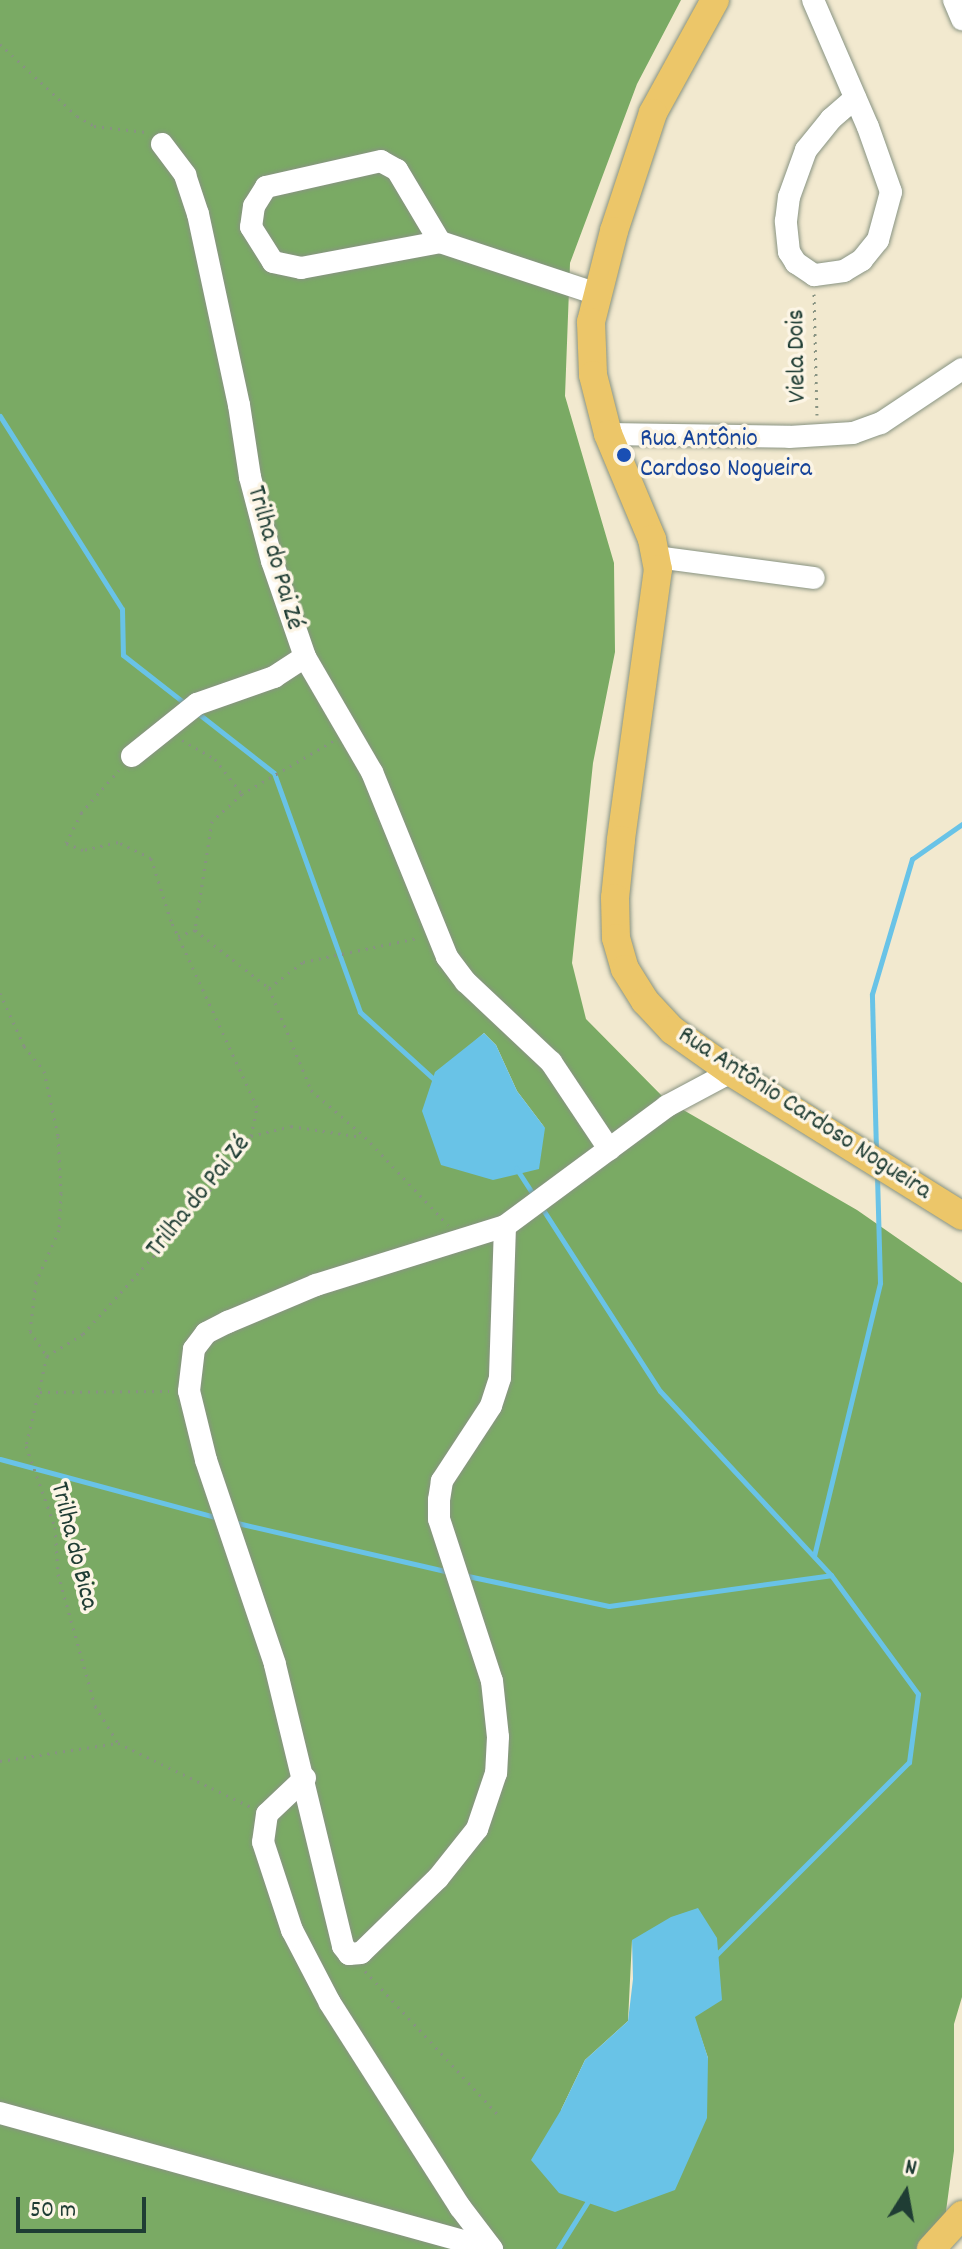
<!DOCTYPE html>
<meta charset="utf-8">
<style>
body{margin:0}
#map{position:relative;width:962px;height:2249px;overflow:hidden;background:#f2e9cf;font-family:Dekko,sans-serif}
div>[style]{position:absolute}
.forest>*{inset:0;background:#7aaa64}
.water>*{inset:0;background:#69c3e7}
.stream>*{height:5px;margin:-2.5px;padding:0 2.5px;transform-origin:2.5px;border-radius:2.5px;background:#69c3e7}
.path>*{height:3px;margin-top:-1.5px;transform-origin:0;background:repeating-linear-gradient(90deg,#889382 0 2px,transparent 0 8px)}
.roads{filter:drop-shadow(0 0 2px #889382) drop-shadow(0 0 2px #889382)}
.minor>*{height:22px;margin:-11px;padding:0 11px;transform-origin:11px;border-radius:11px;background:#fff}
.major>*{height:28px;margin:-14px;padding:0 14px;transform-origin:14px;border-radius:14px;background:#ecc669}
.dots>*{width:22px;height:22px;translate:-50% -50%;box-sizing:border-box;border:4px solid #fcf5e5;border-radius:50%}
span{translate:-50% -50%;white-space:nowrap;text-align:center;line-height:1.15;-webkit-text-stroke:7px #fcf5e5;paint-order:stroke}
.street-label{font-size:26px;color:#1f3d34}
.transit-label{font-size:26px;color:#164399}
.left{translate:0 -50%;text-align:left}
.north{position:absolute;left:866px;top:2153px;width:80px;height:80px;-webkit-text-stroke:6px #fcf5e5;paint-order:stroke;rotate:11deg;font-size:22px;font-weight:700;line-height:32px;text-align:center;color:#1f3d34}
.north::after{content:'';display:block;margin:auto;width:28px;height:36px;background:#1f3d34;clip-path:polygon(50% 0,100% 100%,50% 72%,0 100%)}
.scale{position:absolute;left:16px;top:2197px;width:130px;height:36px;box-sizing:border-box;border:4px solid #1f3d34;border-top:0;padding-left:10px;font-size:24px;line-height:28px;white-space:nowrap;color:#1f3d34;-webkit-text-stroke:6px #fcf5e5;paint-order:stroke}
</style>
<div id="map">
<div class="forest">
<i style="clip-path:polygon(evenodd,0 0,681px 0,637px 84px,570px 263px,565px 396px,614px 563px,615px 652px,593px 763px,572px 963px,586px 1019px,666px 1100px,857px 1210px,962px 1283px,962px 1997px,954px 2024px,954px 2151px,941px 2249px,0 2249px,0 0,484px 1033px,496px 1045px,517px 1091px,545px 1128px,465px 1050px,484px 1033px,0 0,632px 1940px,694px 2017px,708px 2058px,561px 2110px,585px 2060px,628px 2021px,632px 1940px)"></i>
</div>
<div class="water">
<i style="clip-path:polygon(484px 1033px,496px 1045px,517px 1091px,545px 1128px,539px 1169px,493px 1180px,441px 1165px,422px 1111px,435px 1072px)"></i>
<i style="clip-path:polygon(698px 1908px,717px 1938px,722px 2000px,695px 2017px,708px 2058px,707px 2118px,675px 2190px,615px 2212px,559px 2193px,531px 2160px,561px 2110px,585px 2060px,628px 2021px,633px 1979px,632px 1940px,671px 1917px)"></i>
</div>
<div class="stream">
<i style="left:0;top:416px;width:228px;rotate:57.7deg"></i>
<i style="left:122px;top:609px;width:46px;rotate:88.8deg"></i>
<i style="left:123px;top:655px;width:81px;rotate:38deg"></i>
<i style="left:195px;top:711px;width:100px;rotate:38.1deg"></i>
<i style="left:274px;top:773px;width:254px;rotate:70.2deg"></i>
<i style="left:360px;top:1012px;width:104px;rotate:42.3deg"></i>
<i style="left:876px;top:1151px;width:157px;rotate:-91.5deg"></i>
<i style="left:872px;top:994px;width:141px;rotate:-73.5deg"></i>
<i style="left:912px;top:859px;width:61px;rotate:-35deg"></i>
<i style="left:516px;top:1168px;width:35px;rotate:57deg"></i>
<i style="left:540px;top:1205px;width:221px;rotate:57.2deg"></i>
<i style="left:660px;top:1391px;width:251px;rotate:47.1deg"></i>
<i style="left:831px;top:1575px;width:147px;rotate:53.8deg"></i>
<i style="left:918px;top:1694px;width:69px;rotate:97.5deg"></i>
<i style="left:909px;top:1762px;width:274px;rotate:135deg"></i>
<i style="left:0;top:1459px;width:227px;rotate:15.1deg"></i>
<i style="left:233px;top:1522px;width:222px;rotate:13deg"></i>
<i style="left:814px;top:1556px;width:281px;rotate:-76.4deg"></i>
<i style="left:880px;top:1283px;width:110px;rotate:-91.6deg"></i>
<i style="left:463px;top:1575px;width:149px;rotate:12deg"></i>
<i style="left:609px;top:1606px;width:224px;rotate:-7.9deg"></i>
<i style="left:558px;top:2249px;width:60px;rotate:-57.9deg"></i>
</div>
<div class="path">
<i style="left:0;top:44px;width:105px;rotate:43.1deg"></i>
<i style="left:77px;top:116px;width:20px;rotate:30deg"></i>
<i style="left:94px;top:126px;width:52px;rotate:6.6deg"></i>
<i style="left:814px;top:294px;width:121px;rotate:88.6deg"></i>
<i style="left:182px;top:740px;width:38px;rotate:30deg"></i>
<i style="left:215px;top:759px;width:44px;rotate:52.4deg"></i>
<i style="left:333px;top:741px;width:105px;rotate:149.8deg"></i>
<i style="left:242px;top:794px;width:40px;rotate:138deg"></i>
<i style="left:212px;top:821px;width:110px;rotate:98.9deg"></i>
<i style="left:195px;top:930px;width:94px;rotate:38.1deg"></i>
<i style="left:269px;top:988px;width:110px;rotate:67.6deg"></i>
<i style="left:311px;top:1090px;width:72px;rotate:41deg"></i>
<i style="left:365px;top:1137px;width:121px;rotate:46.7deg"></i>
<i style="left:178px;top:936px;width:18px;rotate:-19deg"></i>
<i style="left:269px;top:988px;width:43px;rotate:-37.4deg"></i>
<i style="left:303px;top:962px;width:117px;rotate:-11.8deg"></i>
<i style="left:0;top:993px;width:58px;rotate:65.6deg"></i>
<i style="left:24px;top:1046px;width:32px;rotate:51deg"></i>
<i style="left:44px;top:1071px;width:66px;rotate:77.8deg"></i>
<i style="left:58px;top:1136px;width:57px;rotate:87deg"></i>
<i style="left:61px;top:1193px;width:37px;rotate:93deg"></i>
<i style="left:59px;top:1230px;width:57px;rotate:113.9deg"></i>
<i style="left:36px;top:1282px;width:49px;rotate:97deg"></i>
<i style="left:30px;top:1331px;width:30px;rotate:56deg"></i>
<i style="left:47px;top:1356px;width:92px;rotate:103.1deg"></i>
<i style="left:26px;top:1446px;width:86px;rotate:70.3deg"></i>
<i style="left:55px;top:1527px;width:47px;rotate:86.3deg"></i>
<i style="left:58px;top:1574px;width:137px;rotate:74.3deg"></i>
<i style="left:95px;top:1706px;width:44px;rotate:58.1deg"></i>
<i style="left:251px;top:1136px;width:41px;rotate:-14deg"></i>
<i style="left:291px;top:1126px;width:72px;rotate:8.8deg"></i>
<i style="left:47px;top:1356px;width:42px;rotate:-31.4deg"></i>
<i style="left:83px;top:1334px;width:159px;rotate:-47.8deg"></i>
<i style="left:190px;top:1216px;width:101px;rotate:-52.7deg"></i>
<i style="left:251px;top:1136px;width:30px;rotate:-78deg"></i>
<i style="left:257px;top:1107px;width:205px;rotate:-114.8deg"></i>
<i style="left:171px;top:921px;width:66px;rotate:-107.6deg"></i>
<i style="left:151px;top:858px;width:37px;rotate:-154deg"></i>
<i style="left:118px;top:842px;width:36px;rotate:167deg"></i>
<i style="left:83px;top:850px;width:18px;rotate:-158deg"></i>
<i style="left:66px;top:843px;width:34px;rotate:-63deg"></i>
<i style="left:81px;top:813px;width:57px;rotate:-48.5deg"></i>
<i style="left:40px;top:1392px;width:129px;rotate:-0.4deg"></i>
<i style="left:118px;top:1743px;width:148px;rotate:25.7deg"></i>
<i style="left:0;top:1761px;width:119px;rotate:-8.7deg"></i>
<i style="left:365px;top:1971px;width:200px;rotate:47.2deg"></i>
</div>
<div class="roads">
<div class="minor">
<i style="left:813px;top:0;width:138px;rotate:66.6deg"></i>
<i style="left:868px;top:127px;width:69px;rotate:70.5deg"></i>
<i style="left:891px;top:192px;width:50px;rotate:105.2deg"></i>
<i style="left:878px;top:240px;width:26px;rotate:129deg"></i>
<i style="left:862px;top:260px;width:21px;rotate:149deg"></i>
<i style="left:844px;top:271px;width:30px;rotate:172deg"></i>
<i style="left:814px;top:275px;width:22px;rotate:-146deg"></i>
<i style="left:796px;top:263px;width:13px;rotate:-122deg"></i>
<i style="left:789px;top:252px;width:31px;rotate:-96deg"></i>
<i style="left:786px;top:221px;width:24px;rotate:-83deg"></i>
<i style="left:789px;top:197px;width:50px;rotate:-70.1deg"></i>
<i style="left:806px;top:150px;width:40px;rotate:-51deg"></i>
<i style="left:831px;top:119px;width:32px;rotate:-41deg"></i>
<i style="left:954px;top:0;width:21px;rotate:67deg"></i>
<i style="left:162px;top:144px;width:39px;rotate:53deg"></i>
<i style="left:185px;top:175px;width:41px;rotate:71.6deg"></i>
<i style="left:198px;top:214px;width:195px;rotate:77.9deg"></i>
<i style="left:239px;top:405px;width:73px;rotate:81.3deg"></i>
<i style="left:250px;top:477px;width:87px;rotate:75.3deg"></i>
<i style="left:272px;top:561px;width:102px;rotate:71deg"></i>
<i style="left:305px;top:657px;width:133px;rotate:59.8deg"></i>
<i style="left:372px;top:772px;width:200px;rotate:67.9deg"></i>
<i style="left:447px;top:957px;width:31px;rotate:53deg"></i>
<i style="left:466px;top:982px;width:117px;rotate:43.3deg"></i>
<i style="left:551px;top:1062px;width:105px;rotate:56.3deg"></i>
<i style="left:440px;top:242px;width:84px;rotate:-120.8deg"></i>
<i style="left:397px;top:170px;width:18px;rotate:-151deg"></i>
<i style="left:381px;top:161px;width:118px;rotate:167.3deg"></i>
<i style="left:266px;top:187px;width:22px;rotate:122deg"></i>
<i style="left:254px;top:206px;width:21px;rotate:98deg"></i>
<i style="left:251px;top:227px;width:41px;rotate:57.8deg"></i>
<i style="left:273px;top:262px;width:29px;rotate:12deg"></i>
<i style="left:301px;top:268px;width:141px;rotate:-10.6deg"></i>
<i style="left:440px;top:242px;width:165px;rotate:18.3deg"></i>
<i style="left:608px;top:434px;width:181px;rotate:0.9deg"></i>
<i style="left:789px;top:437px;width:64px;rotate:-3.6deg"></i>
<i style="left:853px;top:433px;width:30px;rotate:-20deg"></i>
<i style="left:881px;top:423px;width:97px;rotate:-33.7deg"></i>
<i style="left:657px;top:557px;width:158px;rotate:7.6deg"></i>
<i style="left:132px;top:756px;width:83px;rotate:-38.7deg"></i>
<i style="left:197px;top:704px;width:82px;rotate:-19.3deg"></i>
<i style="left:274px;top:677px;width:37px;rotate:-33deg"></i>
<i style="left:505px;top:1226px;width:152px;rotate:91.9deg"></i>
<i style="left:500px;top:1378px;width:29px;rotate:108deg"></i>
<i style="left:491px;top:1406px;width:90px;rotate:123.2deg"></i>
<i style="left:442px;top:1481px;width:19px;rotate:99deg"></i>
<i style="left:439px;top:1500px;width:19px;rotate:90deg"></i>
<i style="left:439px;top:1519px;width:170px;rotate:71.9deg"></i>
<i style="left:492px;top:1681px;width:56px;rotate:83.9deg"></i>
<i style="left:498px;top:1737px;width:36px;rotate:93deg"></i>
<i style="left:496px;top:1773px;width:59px;rotate:108.7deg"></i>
<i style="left:477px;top:1829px;width:63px;rotate:128.5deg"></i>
<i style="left:438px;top:1878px;width:107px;rotate:135.8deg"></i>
<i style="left:361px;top:1953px;width:12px;rotate:175deg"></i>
<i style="left:349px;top:1954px;width:10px;rotate:-127deg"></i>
<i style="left:343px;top:1946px;width:290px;rotate:-103.6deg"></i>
<i style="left:275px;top:1664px;width:215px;rotate:-108.7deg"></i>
<i style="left:206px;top:1460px;width:71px;rotate:-103.8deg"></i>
<i style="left:189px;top:1391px;width:42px;rotate:-83.2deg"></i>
<i style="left:194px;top:1349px;width:20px;rotate:-53deg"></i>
<i style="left:206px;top:1333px;width:25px;rotate:-27deg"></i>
<i style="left:228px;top:1322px;width:95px;rotate:-22.8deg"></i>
<i style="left:316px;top:1285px;width:198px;rotate:-17.3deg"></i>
<i style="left:505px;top:1226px;width:202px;rotate:-36.5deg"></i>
<i style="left:667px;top:1106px;width:72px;rotate:-28deg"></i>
<i style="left:305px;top:1778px;width:52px;rotate:136.5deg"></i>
<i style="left:267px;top:1814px;width:28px;rotate:98deg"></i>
<i style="left:263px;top:1842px;width:93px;rotate:71.8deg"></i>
<i style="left:292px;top:1930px;width:82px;rotate:62.5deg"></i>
<i style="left:330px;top:2003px;width:242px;rotate:57.5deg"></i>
<i style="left:460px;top:2207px;width:53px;rotate:52.7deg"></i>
<i style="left:0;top:2113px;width:510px;rotate:15.45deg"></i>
</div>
<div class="major">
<i style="left:715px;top:0;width:129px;rotate:118.8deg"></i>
<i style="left:653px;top:113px;width:124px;rotate:108.3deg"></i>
<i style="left:614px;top:231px;width:94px;rotate:104.2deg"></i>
<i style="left:591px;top:322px;width:53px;rotate:87.8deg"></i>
<i style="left:593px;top:375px;width:61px;rotate:75.7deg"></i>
<i style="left:608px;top:434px;width:114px;rotate:67.3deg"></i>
<i style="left:652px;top:539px;width:31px;rotate:79deg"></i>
<i style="left:658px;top:569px;width:274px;rotate:97.8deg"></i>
<i style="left:621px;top:840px;width:58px;rotate:95.9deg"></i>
<i style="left:615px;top:898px;width:40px;rotate:88.6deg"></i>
<i style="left:616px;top:938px;width:32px;rotate:74deg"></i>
<i style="left:625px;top:969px;width:38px;rotate:58deg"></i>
<i style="left:645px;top:1001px;width:40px;rotate:47deg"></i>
<i style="left:672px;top:1030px;width:72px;rotate:35.4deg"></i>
<i style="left:731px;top:1072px;width:272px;rotate:31.9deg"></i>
<i style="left:931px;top:2249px;width:46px;rotate:-47.6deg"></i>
</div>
</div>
<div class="dots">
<i style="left:624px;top:455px;background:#1a4fb4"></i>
</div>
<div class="street-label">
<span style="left:798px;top:356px;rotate:-91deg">Viela Dois</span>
<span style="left:274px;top:558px;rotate:74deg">Trilha do Pai Zé</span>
<span style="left:804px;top:1114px;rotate:33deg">Rua Antônio Cardoso Nogueira</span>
<span style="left:199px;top:1197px;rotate:-51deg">Trilha do Pai Zé</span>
<span style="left:73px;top:1546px;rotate:76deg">Trilha do Bica</span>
</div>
<div class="transit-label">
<span class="left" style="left:640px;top:455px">Rua Antônio<br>Cardoso Nogueira</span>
</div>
<div class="north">N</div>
<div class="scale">50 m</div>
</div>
